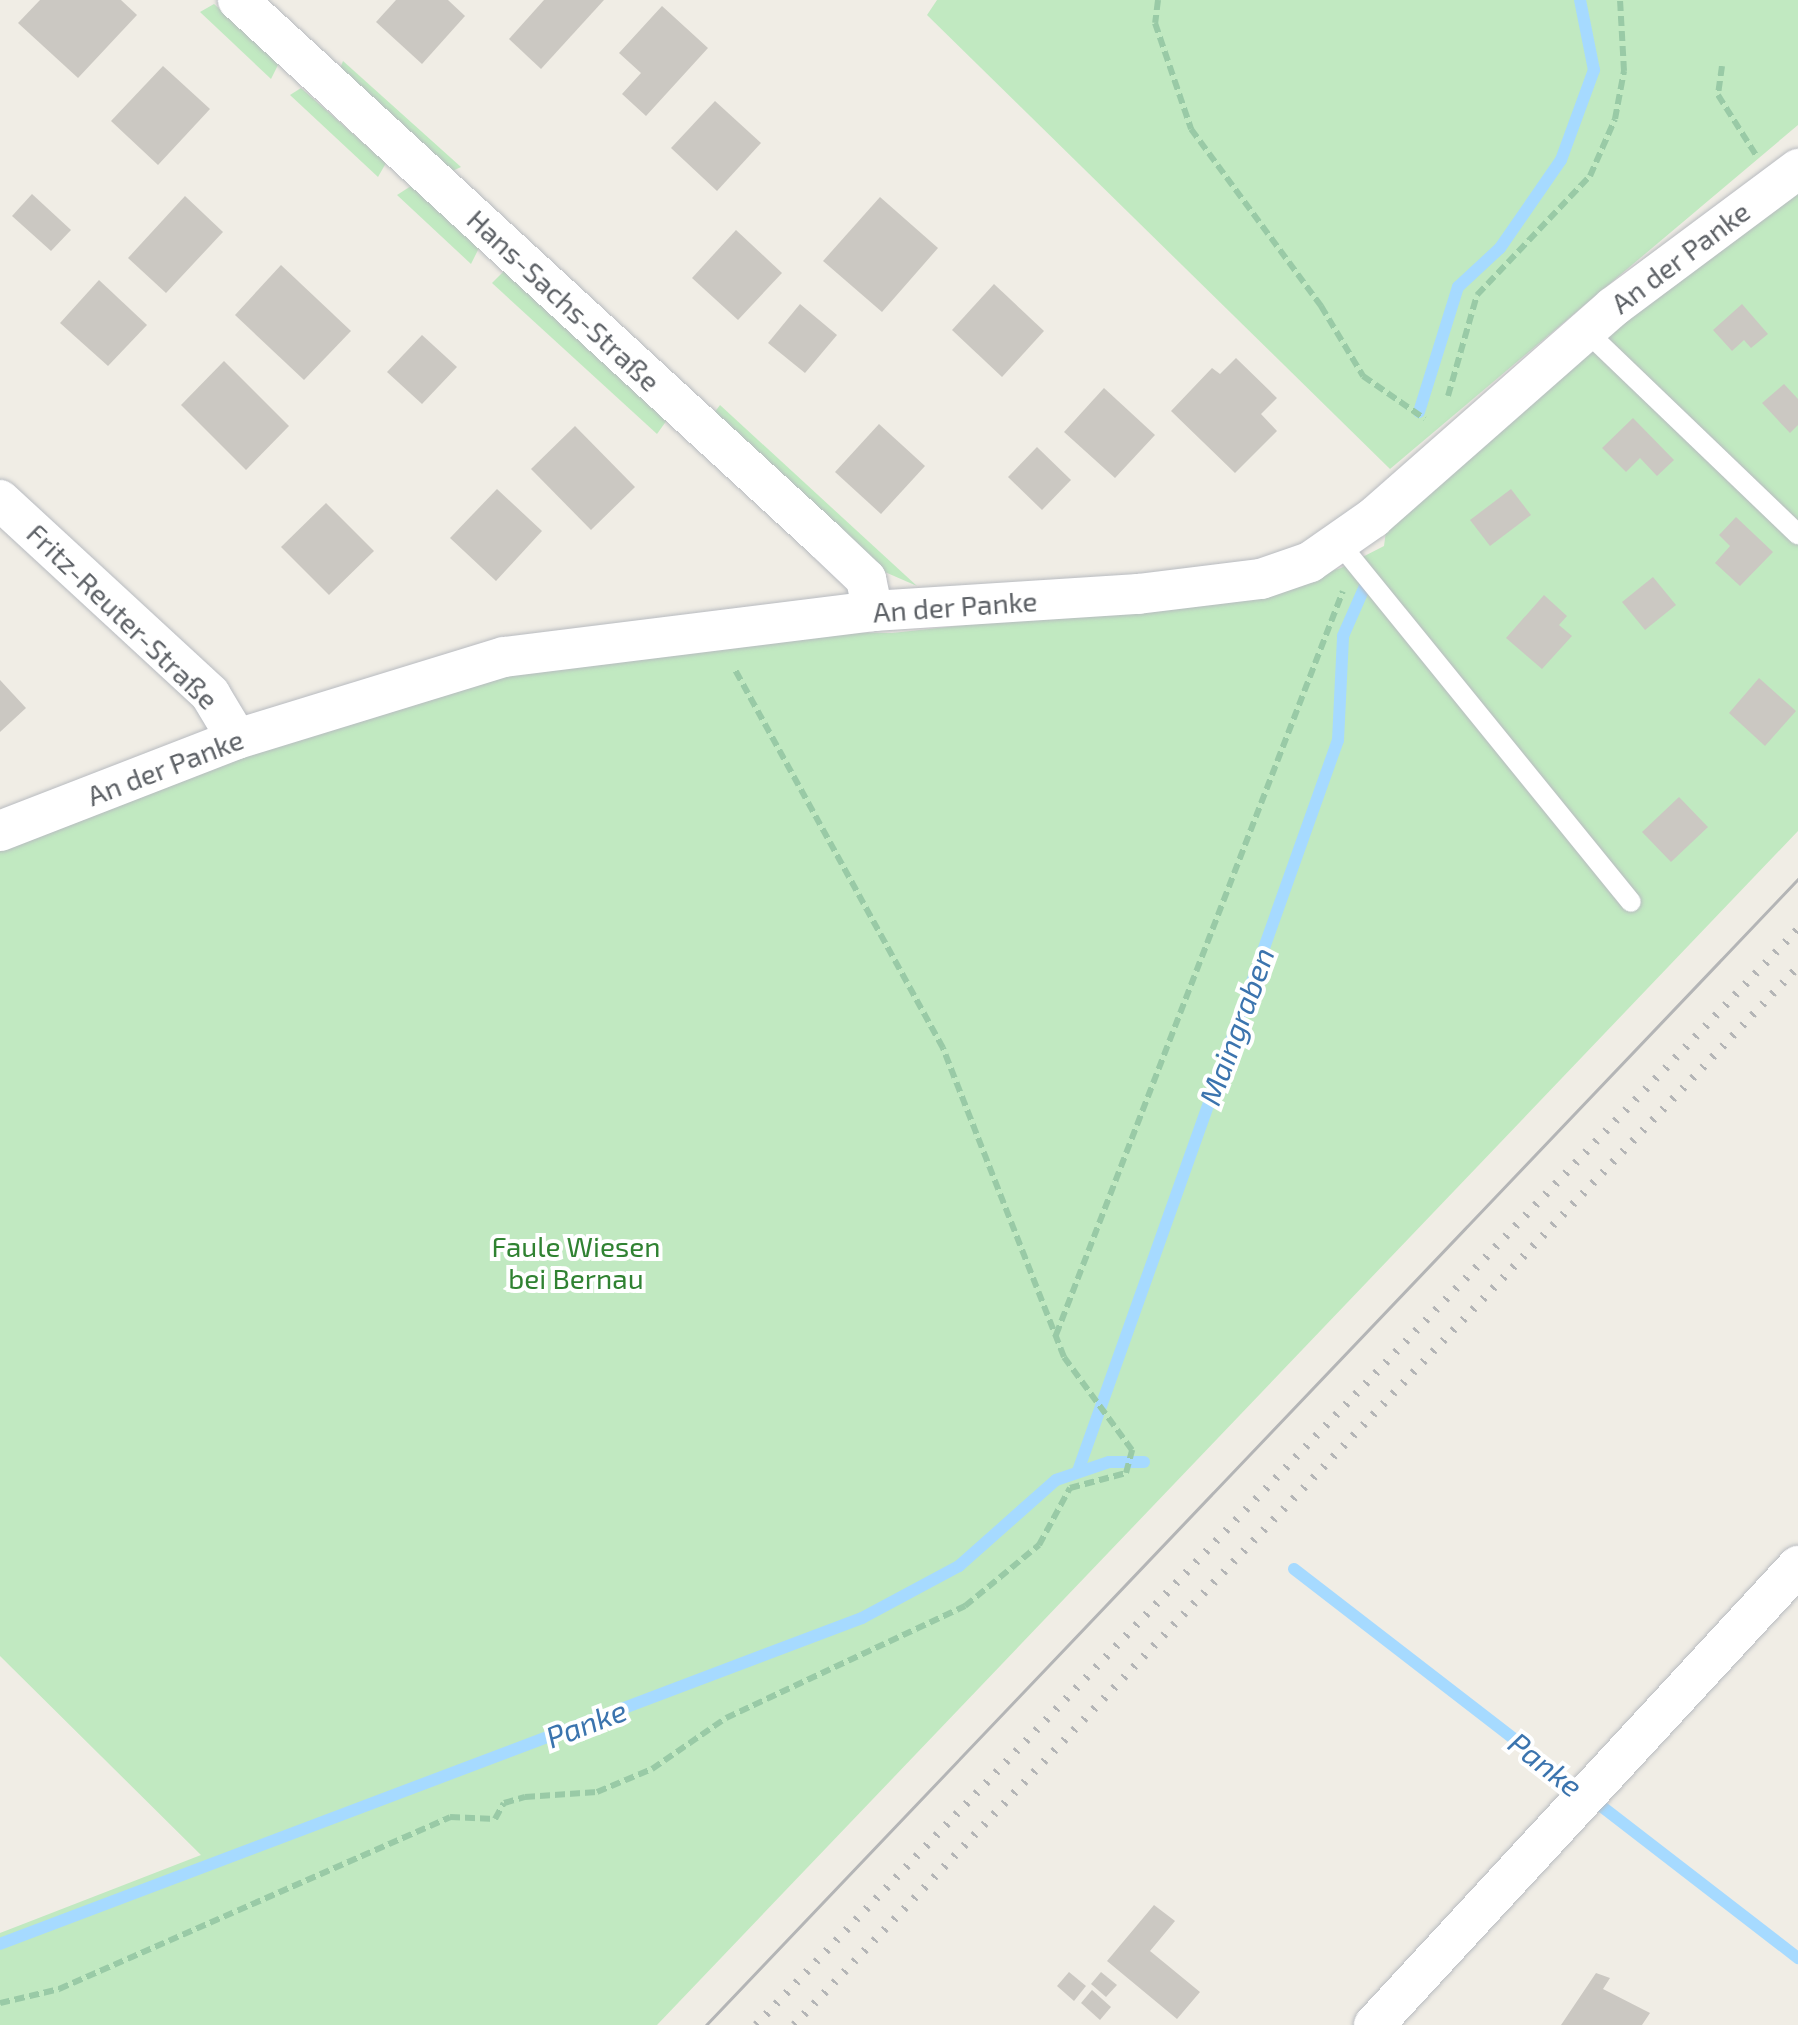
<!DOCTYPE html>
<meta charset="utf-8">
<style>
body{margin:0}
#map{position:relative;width:1798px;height:2025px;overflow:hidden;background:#f0ede5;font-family:"Exo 2",sans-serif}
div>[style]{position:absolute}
.green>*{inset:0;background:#c1e9c1}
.stream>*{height:12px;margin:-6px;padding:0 6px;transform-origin:6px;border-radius:6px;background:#a6daff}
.building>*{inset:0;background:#cbc8c2}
.path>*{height:6px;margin-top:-3px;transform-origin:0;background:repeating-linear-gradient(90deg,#99caa6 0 10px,transparent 0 15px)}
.roads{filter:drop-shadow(0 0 2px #b8bbc0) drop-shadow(0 0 2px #b8bbc0)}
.lane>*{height:20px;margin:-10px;padding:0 10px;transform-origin:10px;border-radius:10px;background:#fff}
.street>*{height:40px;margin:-20px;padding:0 20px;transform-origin:20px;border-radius:20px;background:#fff}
.tram>*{height:2.5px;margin:-1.25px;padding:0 1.25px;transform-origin:1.25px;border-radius:1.25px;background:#b4b5b6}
.rail>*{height:8px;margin-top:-4px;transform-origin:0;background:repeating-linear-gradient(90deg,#b4b5b6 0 2.5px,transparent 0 14.5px)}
span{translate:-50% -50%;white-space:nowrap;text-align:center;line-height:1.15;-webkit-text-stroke:8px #fff;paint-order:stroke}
.street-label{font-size:28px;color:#5d6166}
.park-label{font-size:28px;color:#308232}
.water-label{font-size:30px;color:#3b74ae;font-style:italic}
</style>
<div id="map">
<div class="green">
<i style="clip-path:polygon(937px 0,1798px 0,1798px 125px,1390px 469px,927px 15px)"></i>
<i style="clip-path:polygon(214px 4px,279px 63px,271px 79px,200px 12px)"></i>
<i style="clip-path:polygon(343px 61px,461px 167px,448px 173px,339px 71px)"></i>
<i style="clip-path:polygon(301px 88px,386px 163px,378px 177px,290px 95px)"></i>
<i style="clip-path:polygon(411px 186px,479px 248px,471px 264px,397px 195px)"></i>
<i style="clip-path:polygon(1798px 189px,1798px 831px,657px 2025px,0 2025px,0 1933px,201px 1855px,0 1656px,0 848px,259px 743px,501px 676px,826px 632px,892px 633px,1266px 592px,1341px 568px,1384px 546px,1386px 531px,1588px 351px)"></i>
<i style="clip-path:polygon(504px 271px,667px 420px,657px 434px,492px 283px)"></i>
<i style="clip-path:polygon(720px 405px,917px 586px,878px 569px,711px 417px)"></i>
</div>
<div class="stream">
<i style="left:1419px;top:412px;width:131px;rotate:-72.7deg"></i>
<i style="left:1458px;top:287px;width:57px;rotate:-42.9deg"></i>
<i style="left:1500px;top:248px;width:107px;rotate:-55.3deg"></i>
<i style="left:1561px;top:160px;width:96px;rotate:-69.9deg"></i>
<i style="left:1594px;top:70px;width:71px;rotate:-101.3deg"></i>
<i style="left:1078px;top:1471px;width:776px;rotate:-70.42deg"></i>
<i style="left:1338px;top:740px;width:104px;rotate:-87.2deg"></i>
<i style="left:1343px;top:636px;width:64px;rotate:-66.2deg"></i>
<i style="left:1294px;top:1569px;width:637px;rotate:37.66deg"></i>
<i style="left:0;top:1944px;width:922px;rotate:-20.72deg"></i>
<i style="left:862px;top:1618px;width:110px;rotate:-28.2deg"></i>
<i style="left:959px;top:1566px;width:130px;rotate:-41.6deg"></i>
<i style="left:1056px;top:1480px;width:56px;rotate:-18.8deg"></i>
<i style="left:1109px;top:1462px;width:35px"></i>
</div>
<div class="building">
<i style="clip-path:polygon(40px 0,121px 0,137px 15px,78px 78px,18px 23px)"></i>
<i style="clip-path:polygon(396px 0,448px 0,465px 16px,422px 64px,376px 22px)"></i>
<i style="clip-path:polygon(544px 0,604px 0,541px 69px,509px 39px)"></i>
<i style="clip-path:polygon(662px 6px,708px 48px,646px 116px,622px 94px,641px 73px,619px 53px)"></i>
<i style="clip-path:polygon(163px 66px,210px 109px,158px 165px,111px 121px)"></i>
<i style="clip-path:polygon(715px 101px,761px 143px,717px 191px,671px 148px)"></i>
<i style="clip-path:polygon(32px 194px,71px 230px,51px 251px,12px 216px)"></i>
<i style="clip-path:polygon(185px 196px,223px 232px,166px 293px,128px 258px)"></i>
<i style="clip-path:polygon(880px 197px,938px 248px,882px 312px,823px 261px)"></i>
<i style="clip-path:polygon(736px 230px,782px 273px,738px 320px,692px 278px)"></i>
<i style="clip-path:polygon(281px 265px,351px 331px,304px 380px,235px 315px)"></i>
<i style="clip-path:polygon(99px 280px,147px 325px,108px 366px,60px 323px)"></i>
<i style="clip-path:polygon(994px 284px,1044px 331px,1002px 377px,952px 330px)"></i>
<i style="clip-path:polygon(800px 304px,837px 335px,805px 373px,768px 343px)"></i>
<i style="clip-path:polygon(1742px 304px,1768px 334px,1751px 348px,1744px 340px,1732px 351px,1713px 330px)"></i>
<i style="clip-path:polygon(422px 335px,457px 367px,422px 404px,387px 372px)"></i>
<i style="clip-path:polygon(1236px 358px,1277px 398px,1261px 414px,1277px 431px,1235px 473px,1171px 411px,1212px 368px,1220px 374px)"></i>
<i style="clip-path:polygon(224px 361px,289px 426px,246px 470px,181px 405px)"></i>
<i style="clip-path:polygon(1784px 384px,1798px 399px,1798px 425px,1790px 433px,1762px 403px)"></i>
<i style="clip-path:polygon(1104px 388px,1155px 435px,1115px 478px,1064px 432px)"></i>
<i style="clip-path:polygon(1633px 418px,1674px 460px,1657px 476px,1640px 458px,1626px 472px,1602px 448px)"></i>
<i style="clip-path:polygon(879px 424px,925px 466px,881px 514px,835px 472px)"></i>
<i style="clip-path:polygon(575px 426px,635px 487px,591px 530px,531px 469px)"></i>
<i style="clip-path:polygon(1037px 447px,1071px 480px,1042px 510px,1008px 477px)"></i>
<i style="clip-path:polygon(497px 489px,542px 531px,496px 581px,450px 538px)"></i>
<i style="clip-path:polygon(1511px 489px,1531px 515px,1490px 546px,1470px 520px)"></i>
<i style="clip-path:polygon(326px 503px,374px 551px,329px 595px,281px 547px)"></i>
<i style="clip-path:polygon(1736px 517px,1773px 552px,1740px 586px,1715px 563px,1730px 546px,1719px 535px)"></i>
<i style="clip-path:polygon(1653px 577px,1676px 605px,1645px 630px,1622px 602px)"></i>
<i style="clip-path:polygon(1544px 595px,1567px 616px,1559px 625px,1572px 636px,1542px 669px,1506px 638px)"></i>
<i style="clip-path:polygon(1759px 678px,1796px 711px,1765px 746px,1729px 713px)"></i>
<i style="clip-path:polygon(0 680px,26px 708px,0 732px)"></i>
<i style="clip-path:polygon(1679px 797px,1708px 827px,1671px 862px,1642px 832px)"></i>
<i style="clip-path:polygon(1154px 1905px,1175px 1921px,1150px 1951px,1200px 1992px,1177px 2019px,1107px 1961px)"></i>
<i style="clip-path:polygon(1069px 1972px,1086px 1986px,1074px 2001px,1057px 1986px)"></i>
<i style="clip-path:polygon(1101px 1972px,1117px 1985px,1106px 1997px,1091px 1984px)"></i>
<i style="clip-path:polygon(1596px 1973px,1610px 1978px,1603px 1989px,1650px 2013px,1642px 2025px,1561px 2025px)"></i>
<i style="clip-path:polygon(1092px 1990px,1111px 2007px,1100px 2020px,1081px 2003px)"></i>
</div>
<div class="path">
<i style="left:1158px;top:0;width:23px;rotate:97deg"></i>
<i style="left:1155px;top:23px;width:112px;rotate:71.2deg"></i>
<i style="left:1191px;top:129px;width:220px;rotate:53.7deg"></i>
<i style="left:1321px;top:306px;width:82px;rotate:59deg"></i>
<i style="left:1363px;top:376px;width:75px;rotate:34.7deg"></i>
<i style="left:1722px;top:66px;width:29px;rotate:98deg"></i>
<i style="left:1718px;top:95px;width:71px;rotate:57.7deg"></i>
<i style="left:1448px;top:396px;width:105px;rotate:-74deg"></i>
<i style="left:1477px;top:295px;width:164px;rotate:-46.5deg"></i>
<i style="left:1590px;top:176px;width:62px;rotate:-66.3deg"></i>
<i style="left:1615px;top:119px;width:49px;rotate:-79.4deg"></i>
<i style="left:1624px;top:71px;width:71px;rotate:-93.2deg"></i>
<i style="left:1056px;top:1335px;width:797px;rotate:-68.91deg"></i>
<i style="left:0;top:2003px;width:61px;rotate:-13.3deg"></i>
<i style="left:59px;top:1989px;width:427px;rotate:-23.7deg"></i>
<i style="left:450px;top:1817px;width:45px;rotate:2.5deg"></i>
<i style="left:495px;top:1819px;width:18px;rotate:-61deg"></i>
<i style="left:504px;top:1803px;width:22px;rotate:-16deg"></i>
<i style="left:525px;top:1797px;width:72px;rotate:-4deg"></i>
<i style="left:597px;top:1792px;width:60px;rotate:-22.7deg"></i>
<i style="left:652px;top:1769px;width:90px;rotate:-34.6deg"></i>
<i style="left:726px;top:1718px;width:264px;rotate:-25.1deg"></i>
<i style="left:965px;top:1606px;width:96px;rotate:-39.5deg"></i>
<i style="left:1039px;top:1545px;width:65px;rotate:-61.5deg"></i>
<i style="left:1070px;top:1488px;width:58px;rotate:-15deg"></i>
<i style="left:1126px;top:1473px;width:24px;rotate:-75deg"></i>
<i style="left:1132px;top:1450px;width:115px;rotate:-126.2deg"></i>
<i style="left:1064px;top:1357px;width:332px;rotate:-111.4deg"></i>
<i style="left:943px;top:1048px;width:434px;rotate:-118.8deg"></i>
</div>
<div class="roads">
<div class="lane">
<i style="left:1586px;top:331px;width:294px;rotate:43.8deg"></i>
<i style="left:1340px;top:544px;width:461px;rotate:50.9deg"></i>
</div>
<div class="street">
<i style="left:238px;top:0;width:798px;rotate:42.61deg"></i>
<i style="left:825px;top:540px;width:57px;rotate:43.6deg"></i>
<i style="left:866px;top:579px;width:33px;rotate:78deg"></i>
<i style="left:0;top:500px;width:286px;rotate:42.7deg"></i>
<i style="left:210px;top:694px;width:52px;rotate:59deg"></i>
<i style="left:0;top:831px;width:254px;rotate:-21.2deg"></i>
<i style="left:237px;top:739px;width:279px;rotate:-17.1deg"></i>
<i style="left:504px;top:657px;width:372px;rotate:-7.1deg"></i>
<i style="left:873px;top:611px;width:266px;rotate:-3.7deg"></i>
<i style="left:1138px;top:594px;width:124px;rotate:-7deg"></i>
<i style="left:1261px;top:579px;width:52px;rotate:-19.1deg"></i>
<i style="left:1310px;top:562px;width:77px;rotate:-34.9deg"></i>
<i style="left:1373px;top:518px;width:320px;rotate:-41.3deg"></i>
<i style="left:1613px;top:307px;width:231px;rotate:-36.7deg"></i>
<i style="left:1374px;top:2025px;width:625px;rotate:-47.27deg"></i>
</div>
</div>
<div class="tram">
<i style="left:706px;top:2025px;width:1583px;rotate:-46.38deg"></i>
</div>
<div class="rail">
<i style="left:756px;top:2025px;width:1512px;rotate:-46.45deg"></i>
<i style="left:794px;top:2025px;width:1459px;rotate:-46.5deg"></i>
</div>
<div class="street-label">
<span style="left:1680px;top:257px;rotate:-37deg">An der Panke</span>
<span style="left:564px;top:300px;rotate:43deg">Hans-Sachs-Straße</span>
<span style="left:955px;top:606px;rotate:-4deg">An der Panke</span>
<span style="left:123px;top:616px;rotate:44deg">Fritz-Reuter-Straße</span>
<span style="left:165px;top:767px;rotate:-21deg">An der Panke</span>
</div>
<div class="park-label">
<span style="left:576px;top:1262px">Faule Wiesen<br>bei Bernau</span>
</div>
<div class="water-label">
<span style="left:1236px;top:1026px;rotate:-70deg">Maingraben</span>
<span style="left:586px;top:1723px;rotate:-21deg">Panke</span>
<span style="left:1546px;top:1764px;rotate:38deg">Panke</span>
</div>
</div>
